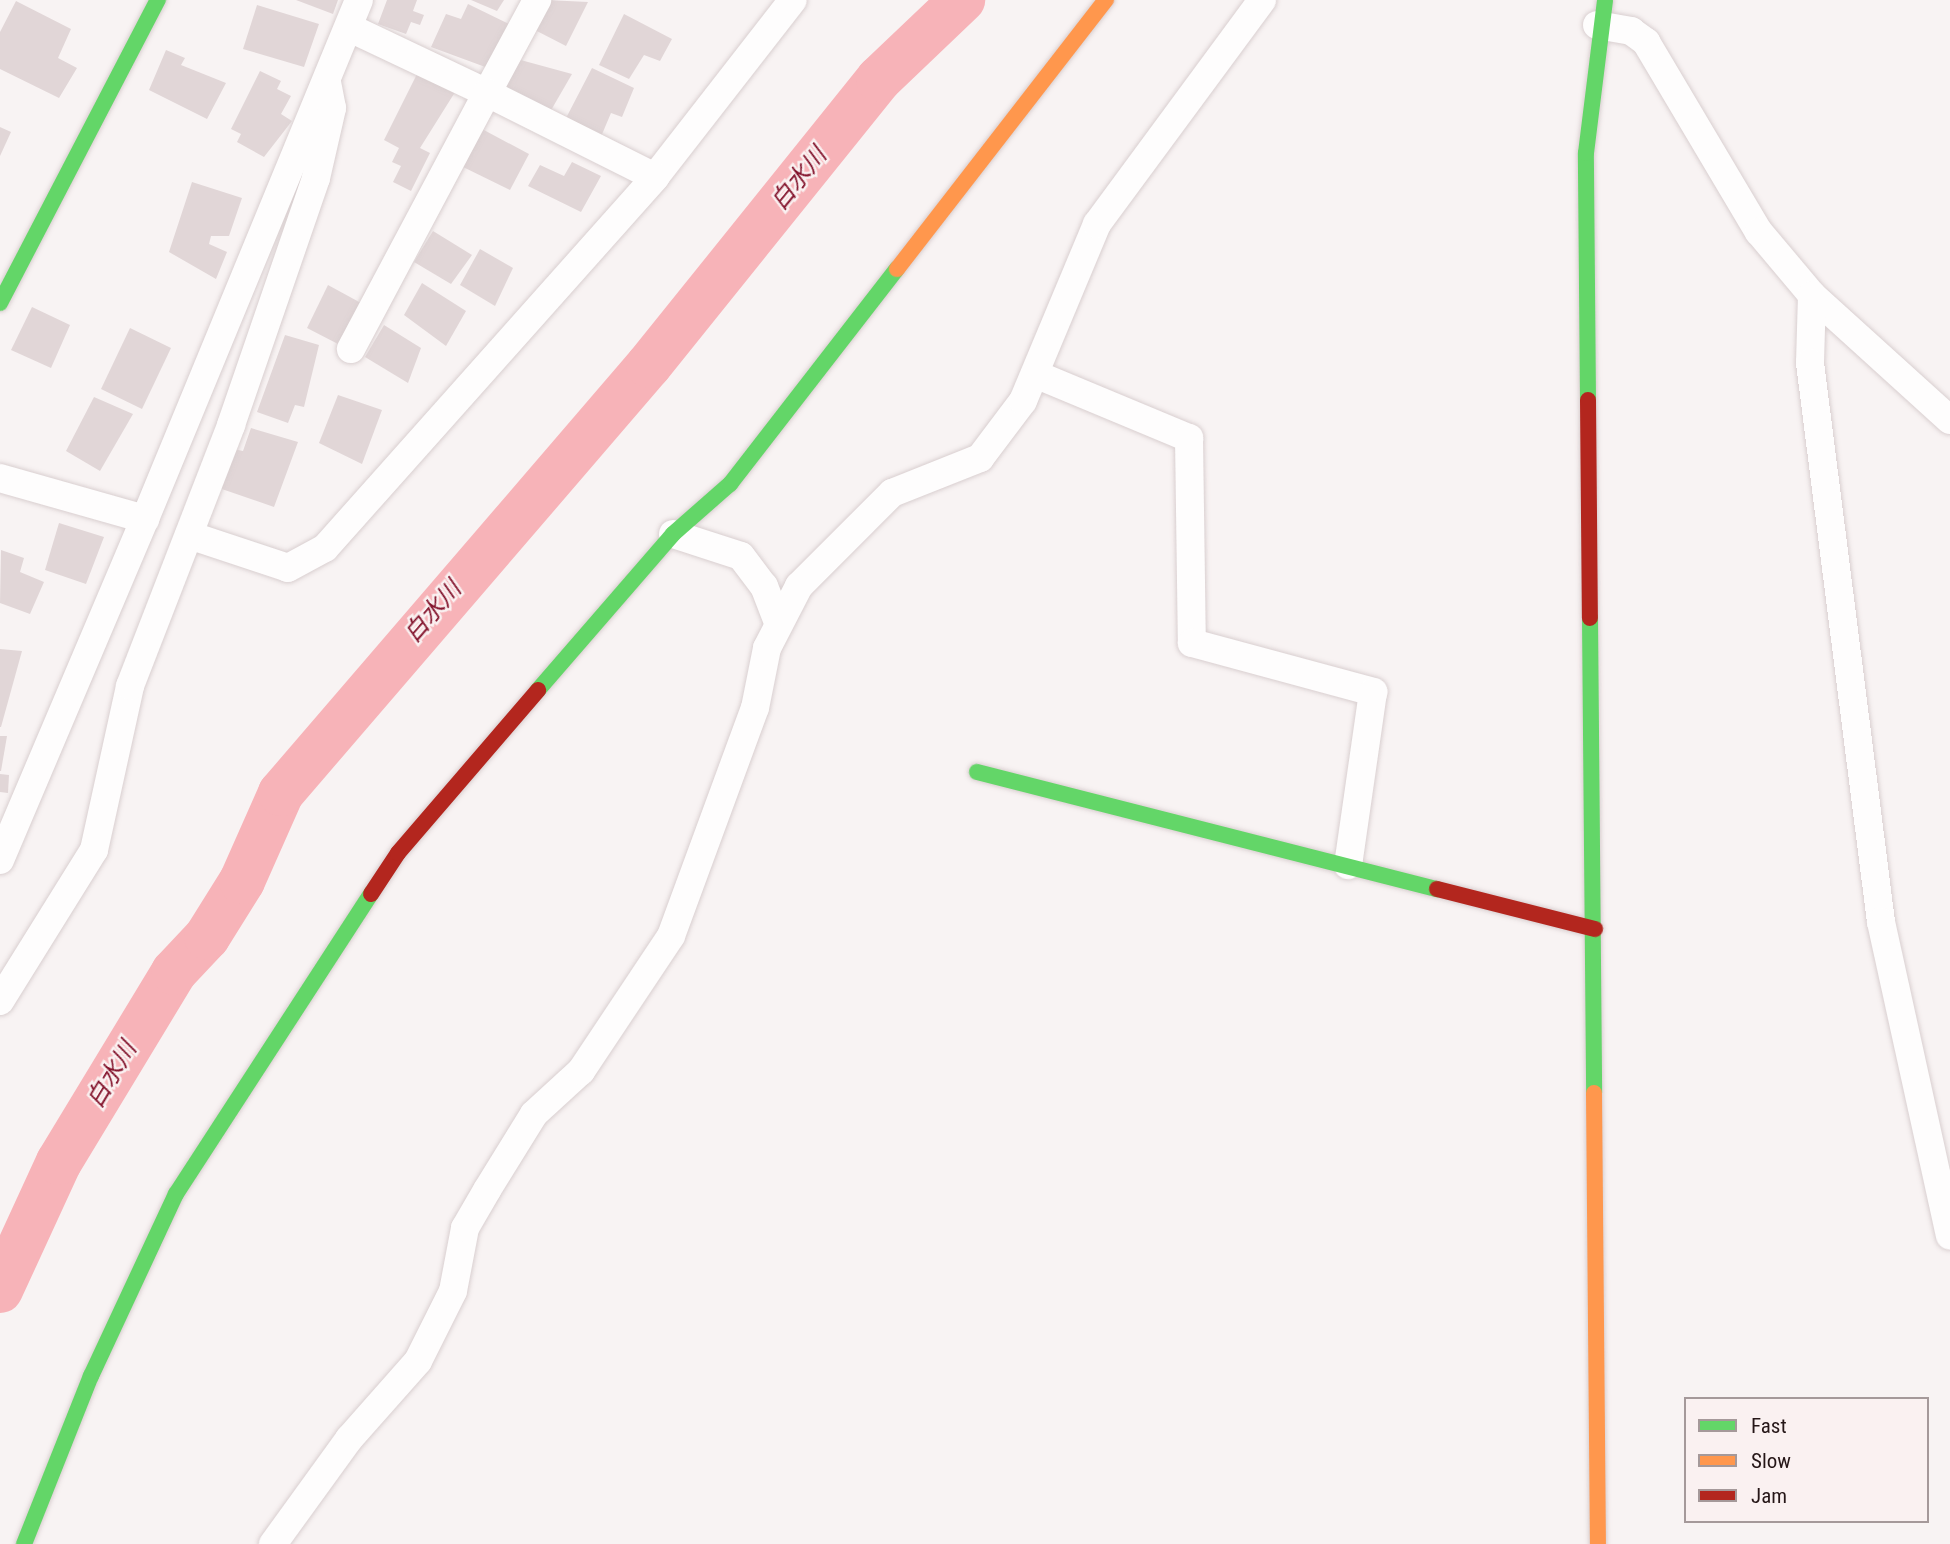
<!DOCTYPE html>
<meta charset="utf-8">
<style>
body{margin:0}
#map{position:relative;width:1950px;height:1544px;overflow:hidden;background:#f8f3f3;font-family:"Roboto Condensed","Noto Sans JP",sans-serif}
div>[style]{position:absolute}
.river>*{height:46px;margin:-23px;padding:0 23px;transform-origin:23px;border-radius:23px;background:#f7b3b8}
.building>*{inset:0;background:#e1d6d7}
.roads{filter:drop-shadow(0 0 2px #d9cfd0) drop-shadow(0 0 2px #d9cfd0)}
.street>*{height:28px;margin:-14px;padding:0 14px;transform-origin:14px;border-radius:14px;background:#fefdfd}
.fast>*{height:16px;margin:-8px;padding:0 8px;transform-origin:8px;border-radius:8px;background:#63d668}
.slow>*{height:16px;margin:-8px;padding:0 8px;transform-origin:8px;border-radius:8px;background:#ff974d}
.jam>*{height:16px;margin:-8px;padding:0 8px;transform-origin:8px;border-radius:8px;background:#b3261e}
span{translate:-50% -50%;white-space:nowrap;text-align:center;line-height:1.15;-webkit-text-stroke:5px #faf1f1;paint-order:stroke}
.water-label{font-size:24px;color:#82112a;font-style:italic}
.legend{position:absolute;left:1684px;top:1397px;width:245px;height:126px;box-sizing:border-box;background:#faf1f1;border:2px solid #a5999a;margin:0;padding:9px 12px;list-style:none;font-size:21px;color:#251617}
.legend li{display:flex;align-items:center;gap:14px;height:35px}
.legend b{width:35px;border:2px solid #a5999a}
</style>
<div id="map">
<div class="river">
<i style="left:0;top:1290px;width:141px;rotate:-65.3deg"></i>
<i style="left:59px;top:1162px;width:222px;rotate:-58.8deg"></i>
<i style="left:174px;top:972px;width:48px;rotate:-46.7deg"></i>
<i style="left:207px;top:937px;width:66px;rotate:-58deg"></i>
<i style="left:242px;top:881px;width:96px;rotate:-66.1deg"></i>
<i style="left:281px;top:793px;width:564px;rotate:-49.31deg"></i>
<i style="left:649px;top:365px;width:367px;rotate:-51.2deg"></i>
<i style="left:879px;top:79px;width:115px;rotate:-43.6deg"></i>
</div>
<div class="building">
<i style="clip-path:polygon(296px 0,338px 0,333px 14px)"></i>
<i style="clip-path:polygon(387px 0,417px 0,413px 11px,424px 15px,420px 25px,411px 22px,406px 34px,378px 24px)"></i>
<i style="clip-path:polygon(471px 0,504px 0,497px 11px)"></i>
<i style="clip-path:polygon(546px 0,588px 2px,566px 46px,533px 29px)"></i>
<i style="clip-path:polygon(16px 1px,71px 29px,58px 58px,77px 68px,59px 98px,0 69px,0 32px)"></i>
<i style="clip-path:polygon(468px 4px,511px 25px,488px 68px,431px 47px,446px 14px,461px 19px)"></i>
<i style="clip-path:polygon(257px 5px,319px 24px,304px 67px,243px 49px)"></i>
<i style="clip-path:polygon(624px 14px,672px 39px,660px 61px,644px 55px,629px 79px,599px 65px)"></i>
<i style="clip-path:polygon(166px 50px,185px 58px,181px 65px,226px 83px,207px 119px,149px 90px)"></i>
<i style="clip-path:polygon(517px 59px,572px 74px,550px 112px,503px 88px)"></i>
<i style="clip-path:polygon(592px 68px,634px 88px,622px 117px,611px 113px,600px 139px,565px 120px)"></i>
<i style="clip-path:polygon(419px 70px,457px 89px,420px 148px,430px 153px,411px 191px,393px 182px,401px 166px,392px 162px,399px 148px,384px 140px)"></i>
<i style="clip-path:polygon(260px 71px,281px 81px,277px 89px,291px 96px,281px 114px,292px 121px,264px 157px,237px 142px,241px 134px,231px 129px)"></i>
<i style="clip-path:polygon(0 127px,11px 132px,0 156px)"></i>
<i style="clip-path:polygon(482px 129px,529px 154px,510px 190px,461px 166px)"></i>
<i style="clip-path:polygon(572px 162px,601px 176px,581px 212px,528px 186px,540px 165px,564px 176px)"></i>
<i style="clip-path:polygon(192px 182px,242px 198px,229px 236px,211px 236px,209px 244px,227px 252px,216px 279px,169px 252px)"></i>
<i style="clip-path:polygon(433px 231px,472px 255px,451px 284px,414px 262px)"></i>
<i style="clip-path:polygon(480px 249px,513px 268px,495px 306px,460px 285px)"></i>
<i style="clip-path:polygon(422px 283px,466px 311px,446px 346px,404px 315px)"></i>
<i style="clip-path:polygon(328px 285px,361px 303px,338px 344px,307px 328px)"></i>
<i style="clip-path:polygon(32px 307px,70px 325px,51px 368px,11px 350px)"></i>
<i style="clip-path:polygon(384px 325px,421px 348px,408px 383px,365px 357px)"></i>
<i style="clip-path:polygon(130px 328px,171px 348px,142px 409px,101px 389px)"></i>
<i style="clip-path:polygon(285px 335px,319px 345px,304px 407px,295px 405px,288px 423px,257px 412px)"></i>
<i style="clip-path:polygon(338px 395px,382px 410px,362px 464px,319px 443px)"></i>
<i style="clip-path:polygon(94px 397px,133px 414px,100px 471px,66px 451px)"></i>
<i style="clip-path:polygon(251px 428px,298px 442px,274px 507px,216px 487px,229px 448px,243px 451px)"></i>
<i style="clip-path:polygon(59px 523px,104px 537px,86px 584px,45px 570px)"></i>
<i style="clip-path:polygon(1px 550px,24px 558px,20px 572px,44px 582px,30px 614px,0 603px)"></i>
<i style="clip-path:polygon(0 649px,22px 651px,1px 727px,0 727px)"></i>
<i style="clip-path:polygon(0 736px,7px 736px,1px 771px,0 771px)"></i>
<i style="clip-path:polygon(0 774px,9px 775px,8px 793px,0 792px)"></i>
</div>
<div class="roads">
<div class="street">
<i style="left:1597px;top:25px;width:35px;rotate:10deg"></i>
<i style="left:1631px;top:31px;width:19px;rotate:36deg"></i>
<i style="left:1646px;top:42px;width:221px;rotate:59.3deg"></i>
<i style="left:1759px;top:232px;width:82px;rotate:49.9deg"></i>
<i style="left:1812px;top:295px;width:186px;rotate:42.2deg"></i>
<i style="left:350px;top:28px;width:152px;rotate:25.4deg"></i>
<i style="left:487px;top:93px;width:106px;rotate:-61.7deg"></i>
<i style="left:655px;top:177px;width:224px;rotate:-52.1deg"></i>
<i style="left:1812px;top:295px;width:68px;rotate:91.7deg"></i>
<i style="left:1810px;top:363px;width:563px;rotate:82.76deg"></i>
<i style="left:1881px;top:922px;width:321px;rotate:77.6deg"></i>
<i style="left:1035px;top:374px;width:167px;rotate:22.6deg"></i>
<i style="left:1189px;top:438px;width:205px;rotate:89.2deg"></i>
<i style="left:1192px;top:643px;width:188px;rotate:15.1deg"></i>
<i style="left:1373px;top:692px;width:175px;rotate:98.2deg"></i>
<i style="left:0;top:478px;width:151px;rotate:15.8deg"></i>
<i style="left:145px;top:519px;width:561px;rotate:-67.59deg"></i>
<i style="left:673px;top:534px;width:71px;rotate:17.9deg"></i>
<i style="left:741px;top:556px;width:38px;rotate:53deg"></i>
<i style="left:764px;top:586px;width:40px;rotate:69deg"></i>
<i style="left:189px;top:535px;width:104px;rotate:18.4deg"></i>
<i style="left:288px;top:568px;width:42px;rotate:-28.4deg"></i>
<i style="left:325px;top:548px;width:497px;rotate:-48.3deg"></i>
<i style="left:655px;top:177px;width:188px;rotate:-153.4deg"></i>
<i style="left:487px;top:93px;width:290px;rotate:118deg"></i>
<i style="left:0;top:860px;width:371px;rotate:-67deg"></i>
<i style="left:0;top:1001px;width:178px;rotate:-58.1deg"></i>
<i style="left:94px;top:850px;width:168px;rotate:-77.6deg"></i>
<i style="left:130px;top:686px;width:280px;rotate:-68.8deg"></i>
<i style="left:231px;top:425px;width:261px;rotate:-71deg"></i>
<i style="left:316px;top:178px;width:72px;rotate:-77.1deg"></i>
<i style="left:332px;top:108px;width:25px;rotate:-101deg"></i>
<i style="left:273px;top:1544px;width:130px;rotate:-54.1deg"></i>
<i style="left:349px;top:1439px;width:104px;rotate:-48.5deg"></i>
<i style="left:418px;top:1361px;width:78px;rotate:-63.4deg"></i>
<i style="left:453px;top:1291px;width:64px;rotate:-79.2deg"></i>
<i style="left:465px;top:1228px;width:44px;rotate:-59.9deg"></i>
<i style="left:487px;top:1190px;width:89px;rotate:-58.3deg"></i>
<i style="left:534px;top:1114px;width:64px;rotate:-42.5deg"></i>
<i style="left:581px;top:1071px;width:162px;rotate:-56.3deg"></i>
<i style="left:671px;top:936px;width:243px;rotate:-69.8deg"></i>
<i style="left:755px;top:708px;width:61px;rotate:-78.7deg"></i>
<i style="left:767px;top:648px;width:70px;rotate:-62.7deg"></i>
<i style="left:799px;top:586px;width:132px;rotate:-45deg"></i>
<i style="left:892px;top:493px;width:95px;rotate:-21.7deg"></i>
<i style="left:980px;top:458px;width:71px;rotate:-53deg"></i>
<i style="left:1023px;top:401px;width:192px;rotate:-67.3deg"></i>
<i style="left:1097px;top:224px;width:278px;rotate:-53.6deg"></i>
</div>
<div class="fast">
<i style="left:0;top:303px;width:342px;rotate:-62.5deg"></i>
<i style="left:1588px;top:400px;width:247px;rotate:-90.5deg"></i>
<i style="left:1586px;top:153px;width:154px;rotate:-82.9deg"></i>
<i style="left:1590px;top:618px;width:475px;rotate:89.5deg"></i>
<i style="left:538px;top:690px;width:206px;rotate:-49.1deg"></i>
<i style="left:673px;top:534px;width:76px;rotate:-41.3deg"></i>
<i style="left:730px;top:484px;width:272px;rotate:-52.2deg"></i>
<i style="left:977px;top:772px;width:475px;rotate:14.3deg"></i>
<i style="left:24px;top:1544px;width:181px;rotate:-68.3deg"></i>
<i style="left:91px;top:1376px;width:201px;rotate:-65deg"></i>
<i style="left:176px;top:1194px;width:358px;rotate:-57deg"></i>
</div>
<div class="slow">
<i style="left:897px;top:269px;width:341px;rotate:-52.2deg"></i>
<i style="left:1594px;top:1093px;width:451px;rotate:89.5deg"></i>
</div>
<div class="jam">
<i style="left:1588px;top:400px;width:218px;rotate:89.5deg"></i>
<i style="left:1437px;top:889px;width:163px;rotate:14.2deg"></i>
<i style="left:371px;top:894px;width:49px;rotate:-56.6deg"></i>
<i style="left:398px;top:853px;width:215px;rotate:-49.3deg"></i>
</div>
</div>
<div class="water-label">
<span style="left:799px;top:179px;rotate:-51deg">白水川</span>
<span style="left:433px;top:612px;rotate:-49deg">白水川</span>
<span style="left:112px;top:1075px;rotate:-59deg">白水川</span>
</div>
<ul class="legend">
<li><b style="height:9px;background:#63d668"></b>Fast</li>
<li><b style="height:9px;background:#ff974d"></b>Slow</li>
<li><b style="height:9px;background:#b3261e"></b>Jam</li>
</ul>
</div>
